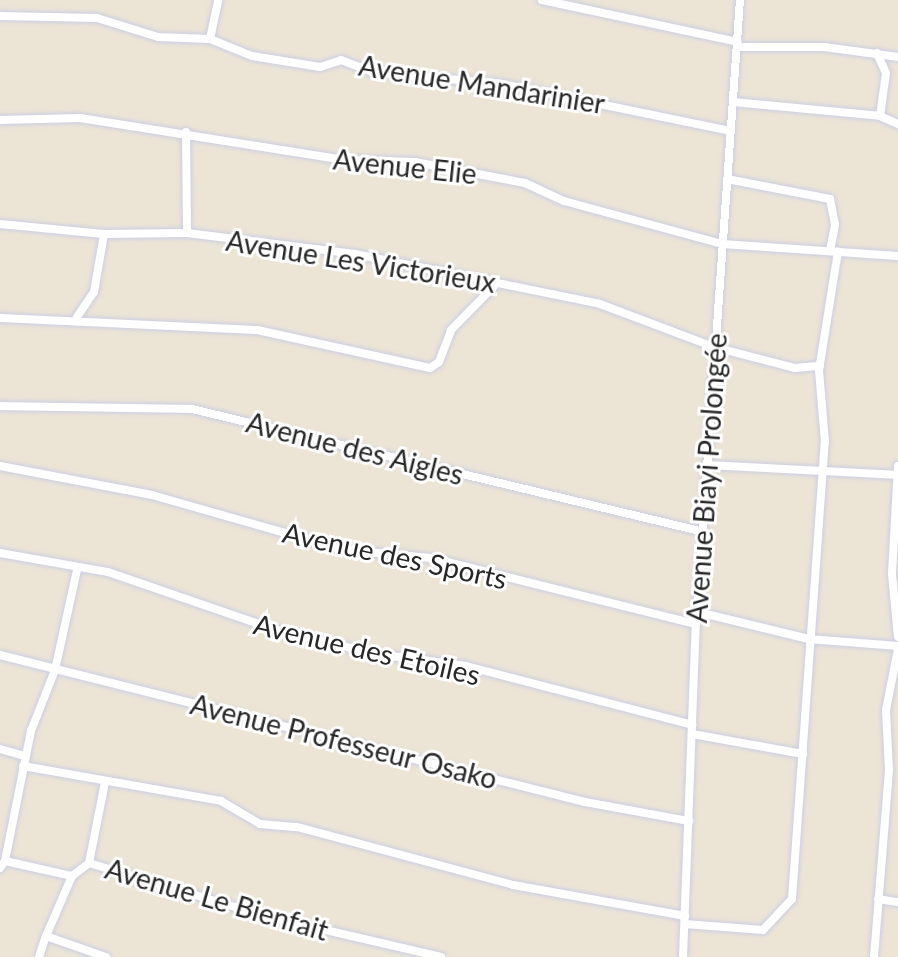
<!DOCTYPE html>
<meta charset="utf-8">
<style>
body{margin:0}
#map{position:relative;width:898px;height:957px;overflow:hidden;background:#ece5d6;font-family:Lato,sans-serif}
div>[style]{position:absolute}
.roads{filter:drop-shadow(0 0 2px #cccee3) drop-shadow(0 0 2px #cccee3)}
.street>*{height:8px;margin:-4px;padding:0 4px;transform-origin:4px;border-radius:4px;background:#fff}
span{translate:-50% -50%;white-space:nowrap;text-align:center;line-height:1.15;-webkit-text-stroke:6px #fff;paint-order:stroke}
.street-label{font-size:28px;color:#272727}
</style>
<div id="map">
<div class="roads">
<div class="street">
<i style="left:542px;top:0;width:200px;rotate:12.1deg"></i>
<i style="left:0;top:16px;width:97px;rotate:1.2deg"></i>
<i style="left:97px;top:18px;width:64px;rotate:17.3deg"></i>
<i style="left:158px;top:37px;width:52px;rotate:2.2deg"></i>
<i style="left:210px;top:39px;width:45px;rotate:22deg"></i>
<i style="left:252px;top:56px;width:69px;rotate:9.2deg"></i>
<i style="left:320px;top:67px;width:22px;rotate:-18deg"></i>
<i style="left:341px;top:60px;width:33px;rotate:21deg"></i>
<i style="left:372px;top:72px;width:131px;rotate:5.3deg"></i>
<i style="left:502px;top:84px;width:233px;rotate:11.6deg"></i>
<i style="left:210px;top:39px;width:40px;rotate:-78deg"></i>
<i style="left:738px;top:47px;width:86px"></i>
<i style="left:824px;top:47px;width:75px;rotate:7.7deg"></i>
<i style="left:877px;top:53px;width:22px;rotate:66deg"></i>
<i style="left:886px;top:73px;width:43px;rotate:97.9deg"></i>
<i style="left:733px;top:102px;width:148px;rotate:5.4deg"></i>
<i style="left:880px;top:116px;width:20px;rotate:24deg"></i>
<i style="left:0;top:120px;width:80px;rotate:-1.4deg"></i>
<i style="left:80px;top:118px;width:268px;rotate:9deg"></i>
<i style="left:345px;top:160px;width:70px;rotate:1.6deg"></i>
<i style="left:415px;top:162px;width:112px;rotate:10.8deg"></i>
<i style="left:525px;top:183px;width:43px;rotate:24.8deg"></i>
<i style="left:564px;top:201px;width:164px;rotate:15.2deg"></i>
<i style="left:722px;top:244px;width:176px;rotate:3.9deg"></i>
<i style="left:186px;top:132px;width:101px;rotate:89.4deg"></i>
<i style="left:727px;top:179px;width:105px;rotate:11deg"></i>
<i style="left:830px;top:199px;width:26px;rotate:79deg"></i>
<i style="left:835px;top:225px;width:26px;rotate:101deg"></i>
<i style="left:0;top:224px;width:104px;rotate:5.5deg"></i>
<i style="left:104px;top:234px;width:83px;rotate:-0.7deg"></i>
<i style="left:187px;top:233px;width:169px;rotate:7.1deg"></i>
<i style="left:355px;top:254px;width:250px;rotate:11.5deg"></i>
<i style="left:600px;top:304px;width:122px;rotate:20.7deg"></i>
<i style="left:714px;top:347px;width:84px;rotate:14.5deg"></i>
<i style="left:795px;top:368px;width:25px;rotate:-5deg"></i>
<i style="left:77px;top:317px;width:30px;rotate:-56deg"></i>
<i style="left:94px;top:292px;width:59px;rotate:-80.2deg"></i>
<i style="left:0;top:318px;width:257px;rotate:2.7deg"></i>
<i style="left:257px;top:330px;width:177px;rotate:12.4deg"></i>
<i style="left:430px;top:368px;width:11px;rotate:-34deg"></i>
<i style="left:439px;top:362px;width:34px;rotate:-69deg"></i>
<i style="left:451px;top:330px;width:66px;rotate:-45.6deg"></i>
<i style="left:0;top:406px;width:192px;rotate:0.9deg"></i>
<i style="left:192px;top:409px;width:527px;rotate:13.51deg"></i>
<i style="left:707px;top:465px;width:189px;rotate:3deg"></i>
<i style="left:0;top:466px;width:155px;rotate:10.8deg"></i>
<i style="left:152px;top:495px;width:201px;rotate:15.9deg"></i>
<i style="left:345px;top:550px;width:86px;rotate:5.3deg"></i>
<i style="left:431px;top:558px;width:273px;rotate:14deg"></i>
<i style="left:898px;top:466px;width:108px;rotate:93.2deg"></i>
<i style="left:892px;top:574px;width:63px;rotate:84.6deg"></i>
<i style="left:0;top:553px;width:110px;rotate:10deg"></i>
<i style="left:108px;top:572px;width:178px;rotate:19deg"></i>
<i style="left:276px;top:630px;width:103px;rotate:13.5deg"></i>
<i style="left:376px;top:654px;width:91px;rotate:7.6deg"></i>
<i style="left:466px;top:666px;width:234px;rotate:14.6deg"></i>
<i style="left:698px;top:612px;width:114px;rotate:13.7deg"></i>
<i style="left:809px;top:639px;width:89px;rotate:4.5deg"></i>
<i style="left:0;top:655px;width:603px;rotate:14.11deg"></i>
<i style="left:585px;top:802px;width:106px;rotate:10.4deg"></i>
<i style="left:692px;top:734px;width:113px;rotate:10.2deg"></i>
<i style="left:0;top:749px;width:26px;rotate:16deg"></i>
<i style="left:23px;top:766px;width:201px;rotate:10deg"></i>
<i style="left:221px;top:801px;width:45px;rotate:30.5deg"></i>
<i style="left:260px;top:824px;width:37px;rotate:5deg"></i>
<i style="left:297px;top:827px;width:224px;rotate:15deg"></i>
<i style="left:513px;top:885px;width:175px;rotate:10.2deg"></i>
<i style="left:5px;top:861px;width:133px;rotate:-78.7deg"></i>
<i style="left:31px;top:731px;width:66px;rotate:-68.5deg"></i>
<i style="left:55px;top:670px;width:102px;rotate:-77.6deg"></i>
<i style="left:89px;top:863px;width:83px;rotate:-78.8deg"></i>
<i style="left:0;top:868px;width:9px;rotate:-54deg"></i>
<i style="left:5px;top:861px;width:69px;rotate:12.6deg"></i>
<i style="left:72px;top:876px;width:21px;rotate:-37deg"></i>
<i style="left:89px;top:863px;width:180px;rotate:16.8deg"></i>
<i style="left:261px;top:915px;width:185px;rotate:13.1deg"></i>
<i style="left:72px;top:876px;width:65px;rotate:113.4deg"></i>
<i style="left:46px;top:936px;width:64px;rotate:19.3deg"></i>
<i style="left:878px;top:899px;width:20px;rotate:9deg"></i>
<i style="left:685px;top:924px;width:78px;rotate:4.4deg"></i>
<i style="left:763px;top:930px;width:42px;rotate:-46.9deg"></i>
<i style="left:792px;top:899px;width:458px;rotate:-85.9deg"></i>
<i style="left:825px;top:442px;width:72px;rotate:-94.8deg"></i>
<i style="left:819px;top:370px;width:120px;rotate:-80.9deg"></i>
<i style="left:39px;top:957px;width:22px;rotate:-72deg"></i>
<i style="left:683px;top:957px;width:333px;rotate:-87.8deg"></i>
<i style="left:696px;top:624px;width:626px;rotate:-85.97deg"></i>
<i style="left:874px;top:957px;width:188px;rotate:-85.4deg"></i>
<i style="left:889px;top:770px;width:60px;rotate:-92.9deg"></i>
<i style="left:886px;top:710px;width:62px;rotate:-78.9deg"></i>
</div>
</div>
<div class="street-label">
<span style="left:482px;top:84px;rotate:9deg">Avenue Mandarinier</span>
<span style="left:405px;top:166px;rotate:6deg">Avenue Elie</span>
<span style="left:361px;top:261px;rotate:9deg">Avenue Les Victorieux</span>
<span style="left:355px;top:448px;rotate:14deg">Avenue des Aigles</span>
<span style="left:706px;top:478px;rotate:-86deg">Avenue Biayi Prolongée</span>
<span style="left:395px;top:555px;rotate:12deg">Avenue des Sports</span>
<span style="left:367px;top:649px;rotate:13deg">Avenue des Etoiles</span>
<span style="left:344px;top:741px;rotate:14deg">Avenue Professeur Osako</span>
<span style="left:217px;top:899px;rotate:16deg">Avenue Le Bienfait</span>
</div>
</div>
